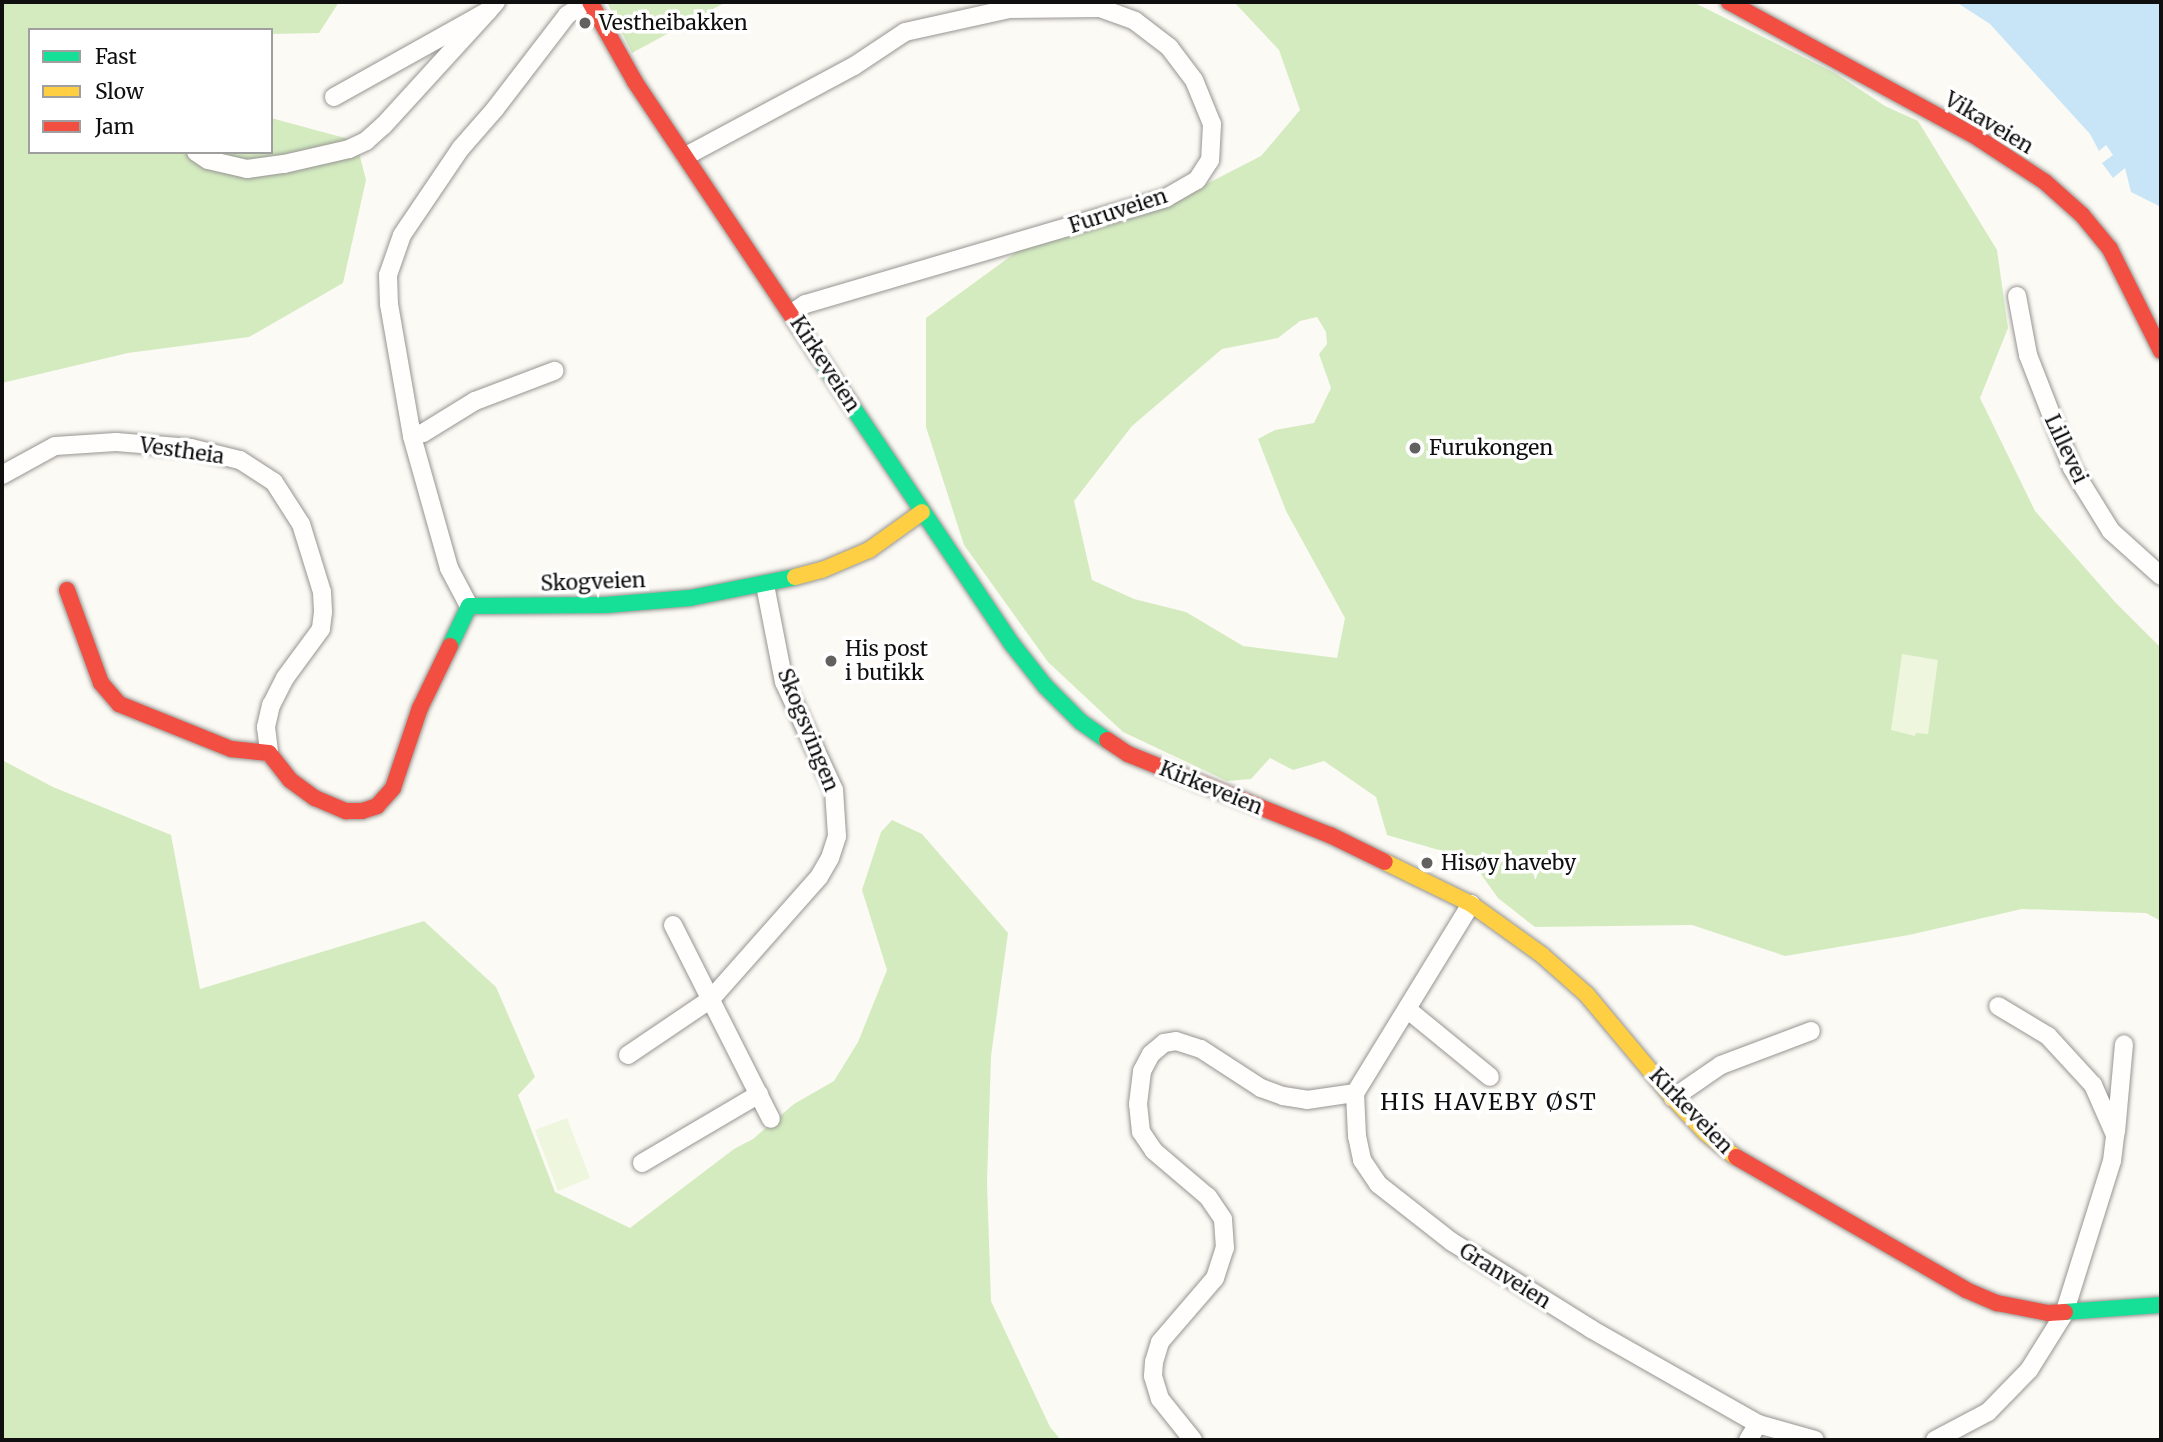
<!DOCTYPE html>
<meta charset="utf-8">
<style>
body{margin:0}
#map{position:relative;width:2163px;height:1442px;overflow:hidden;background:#fcfaf4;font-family:Merriweather,serif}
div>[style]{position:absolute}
.forest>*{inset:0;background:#d4ebc0}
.pitch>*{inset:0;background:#eef6dd}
.water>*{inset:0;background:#c8e5f8}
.roads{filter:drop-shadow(0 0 2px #969592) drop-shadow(0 0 2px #969592)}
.street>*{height:18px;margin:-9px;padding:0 9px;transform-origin:9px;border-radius:9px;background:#fffefd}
.fast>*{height:16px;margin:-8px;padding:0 8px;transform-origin:8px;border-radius:8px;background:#16e098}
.slow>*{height:16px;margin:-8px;padding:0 8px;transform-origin:8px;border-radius:8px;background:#ffcf43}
.jam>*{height:16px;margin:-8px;padding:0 8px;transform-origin:8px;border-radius:8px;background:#f24e42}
.dots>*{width:19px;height:19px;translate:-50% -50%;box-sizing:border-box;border:4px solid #fff;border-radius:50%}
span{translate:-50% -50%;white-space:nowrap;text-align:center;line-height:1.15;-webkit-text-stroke:7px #fff;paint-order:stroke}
.poi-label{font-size:21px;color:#0f0f0f}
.left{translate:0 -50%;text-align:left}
.street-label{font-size:21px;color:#0f0f0f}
.neighbourhood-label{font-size:23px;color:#0f0f0f;letter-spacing:2px}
.frame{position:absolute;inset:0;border:4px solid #0f0f0f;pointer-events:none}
.legend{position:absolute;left:28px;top:28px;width:245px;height:126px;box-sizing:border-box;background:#fff;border:2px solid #9f9f9f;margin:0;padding:9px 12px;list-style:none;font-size:21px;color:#0f0f0f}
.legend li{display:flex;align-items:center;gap:14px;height:35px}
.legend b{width:35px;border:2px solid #9f9f9f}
</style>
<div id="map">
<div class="forest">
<i style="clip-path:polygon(2px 2px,339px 2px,319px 33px,271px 34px,271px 30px,30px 30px,30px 152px,271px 152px,271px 118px,356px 141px,366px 180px,343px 283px,249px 337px,128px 353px,2px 383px)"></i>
<i style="clip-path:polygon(607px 2px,726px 2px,632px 53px)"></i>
<i style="clip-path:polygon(evenodd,1234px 2px,1693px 2px,1835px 73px,1885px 106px,1918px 121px,1997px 250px,2008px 328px,1980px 398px,2035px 511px,2115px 602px,2161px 648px,2161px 921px,2146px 913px,2022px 909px,1909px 935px,1785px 956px,1692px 925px,1535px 927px,1498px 898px,1470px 859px,1387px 835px,1376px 797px,1324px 761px,1293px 770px,1270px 758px,1251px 779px,1227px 781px,1123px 732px,1048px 662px,964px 545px,926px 427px,926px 318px,1026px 245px,1148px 214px,1261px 156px,1300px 110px,1279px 50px,1234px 2px,1317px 317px,1326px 332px,1327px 344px,1319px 354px,1331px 388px,1314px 423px,1275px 430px,1258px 439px,1286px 511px,1345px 618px,1337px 658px,1243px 646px,1186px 612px,1134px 599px,1092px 580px,1074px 501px,1132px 426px,1222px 349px,1278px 338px,1300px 321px,1317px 317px)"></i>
<i style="clip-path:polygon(2px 760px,53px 787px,171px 835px,200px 989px,424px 921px,496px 987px,535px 1077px,518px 1095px,555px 1192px,630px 1228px,734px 1149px,753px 1139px,794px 1104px,834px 1081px,858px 1042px,887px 970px,862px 890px,881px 832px,892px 820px,922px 834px,1008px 933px,991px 1056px,987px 1183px,991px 1301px,1050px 1427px,1061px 1440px,2px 1440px)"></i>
</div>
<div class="pitch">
<i style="clip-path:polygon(1902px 654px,1938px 660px,1928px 734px,1916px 733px,1915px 736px,1891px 730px)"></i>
<i style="clip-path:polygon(567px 1118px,590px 1178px,558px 1191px,535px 1130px)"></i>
</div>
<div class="water">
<i style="clip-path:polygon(1956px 2px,2161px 2px,2161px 207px,2131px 192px,2125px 168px,2113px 178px,2102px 163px,2113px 155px,2106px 145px,2099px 151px,2090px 134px,1990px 24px)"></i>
</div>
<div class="roads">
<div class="street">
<i style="left:334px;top:97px;width:176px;rotate:-29.2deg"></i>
<i style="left:488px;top:11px;width:12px;rotate:-48deg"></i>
<i style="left:196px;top:152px;width:14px;rotate:34deg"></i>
<i style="left:208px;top:160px;width:40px;rotate:13deg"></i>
<i style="left:247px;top:169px;width:37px;rotate:-8deg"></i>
<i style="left:284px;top:164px;width:67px;rotate:-13deg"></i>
<i style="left:349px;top:149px;width:19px;rotate:-25deg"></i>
<i style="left:366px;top:141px;width:24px;rotate:-42deg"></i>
<i style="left:384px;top:125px;width:154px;rotate:-47.6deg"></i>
<i style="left:686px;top:156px;width:191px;rotate:-28.2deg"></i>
<i style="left:854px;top:66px;width:61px;rotate:-33.7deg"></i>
<i style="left:905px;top:32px;width:107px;rotate:-12.5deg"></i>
<i style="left:1009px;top:9px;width:91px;rotate:-0.6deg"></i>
<i style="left:1100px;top:8px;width:37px;rotate:20deg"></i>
<i style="left:1135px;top:21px;width:43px;rotate:37.4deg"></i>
<i style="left:1169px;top:47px;width:41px;rotate:52.9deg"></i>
<i style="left:1194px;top:80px;width:48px;rotate:67.8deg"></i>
<i style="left:1212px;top:124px;width:36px;rotate:93deg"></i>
<i style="left:1210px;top:160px;width:24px;rotate:123deg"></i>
<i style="left:1197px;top:180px;width:36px;rotate:150deg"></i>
<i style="left:1166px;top:198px;width:376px;rotate:163.6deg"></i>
<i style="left:805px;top:304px;width:16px;rotate:145deg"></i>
<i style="left:2017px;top:296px;width:60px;rotate:79.4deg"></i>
<i style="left:2028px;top:355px;width:121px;rotate:68.7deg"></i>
<i style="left:2072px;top:468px;width:74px;rotate:58.2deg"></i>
<i style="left:2111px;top:531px;width:67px;rotate:42deg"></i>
<i style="left:412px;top:436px;width:11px;rotate:-15deg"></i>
<i style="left:423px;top:433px;width:61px;rotate:-31.6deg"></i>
<i style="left:475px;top:401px;width:85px;rotate:-20.8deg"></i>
<i style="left:2px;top:475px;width:60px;rotate:-28.7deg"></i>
<i style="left:55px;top:446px;width:61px;rotate:-3.8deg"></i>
<i style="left:116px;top:442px;width:75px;rotate:4.6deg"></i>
<i style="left:191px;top:448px;width:50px;rotate:13.8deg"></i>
<i style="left:240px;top:460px;width:40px;rotate:32.9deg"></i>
<i style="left:274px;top:482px;width:50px;rotate:57.3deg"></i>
<i style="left:301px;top:524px;width:71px;rotate:72.8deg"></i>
<i style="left:322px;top:592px;width:20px;rotate:87deg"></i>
<i style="left:323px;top:612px;width:17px;rotate:97deg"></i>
<i style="left:321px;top:629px;width:61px;rotate:126.3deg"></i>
<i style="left:285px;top:678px;width:30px;rotate:117deg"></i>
<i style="left:271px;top:705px;width:23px;rotate:103deg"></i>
<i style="left:266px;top:727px;width:26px;rotate:83deg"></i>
<i style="left:469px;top:606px;width:43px;rotate:-117.8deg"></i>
<i style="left:449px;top:568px;width:137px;rotate:-105.7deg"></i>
<i style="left:412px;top:436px;width:134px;rotate:-99.9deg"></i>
<i style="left:389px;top:304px;width:29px;rotate:-92deg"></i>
<i style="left:388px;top:275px;width:42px;rotate:-70.7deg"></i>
<i style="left:402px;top:235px;width:105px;rotate:-55.9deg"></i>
<i style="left:461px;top:148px;width:52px;rotate:-48.9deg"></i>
<i style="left:495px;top:109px;width:118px;rotate:-52.5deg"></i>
<i style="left:567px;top:15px;width:24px;rotate:-33deg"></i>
<i style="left:1471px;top:904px;width:222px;rotate:121.5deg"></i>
<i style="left:1355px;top:1093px;width:43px;rotate:87.3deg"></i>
<i style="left:1357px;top:1136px;width:25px;rotate:78deg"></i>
<i style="left:1362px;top:1160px;width:29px;rotate:56deg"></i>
<i style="left:1378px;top:1184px;width:94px;rotate:38.1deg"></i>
<i style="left:1452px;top:1242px;width:164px;rotate:32deg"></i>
<i style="left:1591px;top:1329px;width:192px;rotate:29.6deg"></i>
<i style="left:1758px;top:1424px;width:59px;rotate:15.7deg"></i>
<i style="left:673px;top:925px;width:217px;rotate:63.2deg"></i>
<i style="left:1407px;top:1009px;width:107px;rotate:39.3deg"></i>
<i style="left:628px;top:1055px;width:100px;rotate:-34deg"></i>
<i style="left:711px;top:999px;width:163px;rotate:-48.5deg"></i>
<i style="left:819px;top:877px;width:22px;rotate:-60deg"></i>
<i style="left:830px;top:858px;width:23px;rotate:-72deg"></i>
<i style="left:837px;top:836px;width:46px;rotate:-93.7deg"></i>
<i style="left:834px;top:790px;width:119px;rotate:-114.8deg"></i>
<i style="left:784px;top:682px;width:99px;rotate:-101.1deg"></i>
<i style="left:1673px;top:1098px;width:58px;rotate:-34.5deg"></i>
<i style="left:1721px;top:1065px;width:96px;rotate:-20.7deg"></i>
<i style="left:2116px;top:1132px;width:88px;rotate:-84.8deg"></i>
<i style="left:642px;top:1163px;width:136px;rotate:-30.5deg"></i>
<i style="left:1193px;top:1440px;width:53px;rotate:-128.8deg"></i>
<i style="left:1160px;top:1399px;width:24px;rotate:-107deg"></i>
<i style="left:1153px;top:1376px;width:14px;rotate:-86deg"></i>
<i style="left:1154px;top:1362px;width:21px;rotate:-73deg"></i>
<i style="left:1160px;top:1342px;width:84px;rotate:-49.3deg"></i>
<i style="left:1215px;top:1278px;width:32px;rotate:-72deg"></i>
<i style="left:1225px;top:1248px;width:29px;rotate:-94deg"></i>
<i style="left:1223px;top:1219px;width:27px;rotate:-124deg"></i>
<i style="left:1208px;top:1197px;width:71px;rotate:-139.6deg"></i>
<i style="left:1154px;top:1151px;width:23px;rotate:-124deg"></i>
<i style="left:1141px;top:1132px;width:28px;rotate:-96deg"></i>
<i style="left:1138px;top:1104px;width:33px;rotate:-83deg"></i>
<i style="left:1142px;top:1071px;width:19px;rotate:-62deg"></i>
<i style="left:1151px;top:1054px;width:17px;rotate:-40deg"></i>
<i style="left:1164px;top:1043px;width:12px;rotate:-9deg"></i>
<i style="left:1176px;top:1041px;width:26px;rotate:18deg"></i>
<i style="left:1201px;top:1049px;width:72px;rotate:33deg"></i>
<i style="left:1261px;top:1088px;width:23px;rotate:20deg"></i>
<i style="left:1283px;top:1096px;width:24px;rotate:9deg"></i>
<i style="left:1307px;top:1100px;width:49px;rotate:-8.3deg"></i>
<i style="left:1748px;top:1440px;width:19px;rotate:-58deg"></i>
<i style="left:1935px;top:1440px;width:60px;rotate:-27.8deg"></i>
<i style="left:1988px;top:1412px;width:59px;rotate:-45.7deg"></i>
<i style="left:2029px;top:1370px;width:66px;rotate:-58deg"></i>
<i style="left:2064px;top:1314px;width:160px;rotate:-72.6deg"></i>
<i style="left:2112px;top:1161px;width:26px;rotate:-83deg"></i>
<i style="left:2115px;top:1135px;width:55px;rotate:-113.7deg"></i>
<i style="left:2093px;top:1085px;width:67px;rotate:-132.6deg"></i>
<i style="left:2048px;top:1036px;width:58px;rotate:-149deg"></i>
</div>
<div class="fast">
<i style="left:815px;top:351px;width:353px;rotate:56.1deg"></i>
<i style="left:1012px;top:644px;width:53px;rotate:51.8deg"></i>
<i style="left:1045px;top:686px;width:51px;rotate:45deg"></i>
<i style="left:1081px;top:722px;width:32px;rotate:35deg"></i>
<i style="left:450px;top:646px;width:44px;rotate:-64.6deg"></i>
<i style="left:469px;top:606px;width:137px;rotate:-0.4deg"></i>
<i style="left:606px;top:605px;width:84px;rotate:-4.8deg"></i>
<i style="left:690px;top:598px;width:107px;rotate:-11.3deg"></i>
<i style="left:2065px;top:1312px;width:96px;rotate:-4.2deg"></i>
</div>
<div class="slow">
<i style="left:795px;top:577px;width:28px;rotate:-15deg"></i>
<i style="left:822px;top:570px;width:51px;rotate:-23.1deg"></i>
<i style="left:869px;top:550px;width:65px;rotate:-35.6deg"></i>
<i style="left:1385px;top:862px;width:96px;rotate:26deg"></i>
<i style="left:1471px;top:904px;width:87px;rotate:35.7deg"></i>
<i style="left:1542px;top:955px;width:60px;rotate:41.6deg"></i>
<i style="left:1587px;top:995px;width:134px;rotate:50.1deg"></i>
<i style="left:1673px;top:1098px;width:48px;rotate:46.7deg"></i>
<i style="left:1706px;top:1133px;width:38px;rotate:39deg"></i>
</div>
<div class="jam">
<i style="left:590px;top:2px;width:92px;rotate:60.6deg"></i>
<i style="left:635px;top:82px;width:324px;rotate:56.2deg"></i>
<i style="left:1729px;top:2px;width:284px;rotate:28.6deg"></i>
<i style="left:1978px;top:138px;width:80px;rotate:33.3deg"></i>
<i style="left:2045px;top:182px;width:50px;rotate:41.7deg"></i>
<i style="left:2082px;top:215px;width:44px;rotate:50.5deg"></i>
<i style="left:2110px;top:249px;width:114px;rotate:63.4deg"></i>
<i style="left:67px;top:590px;width:99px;rotate:69.9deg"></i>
<i style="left:101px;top:683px;width:28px;rotate:49deg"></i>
<i style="left:119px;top:704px;width:121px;rotate:21.9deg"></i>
<i style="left:231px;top:749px;width:38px;rotate:6deg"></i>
<i style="left:269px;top:753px;width:34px;rotate:52deg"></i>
<i style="left:290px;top:780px;width:31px;rotate:36deg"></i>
<i style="left:315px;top:798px;width:34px;rotate:23deg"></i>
<i style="left:346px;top:811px;width:16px"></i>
<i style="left:362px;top:811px;width:16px;rotate:-18deg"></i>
<i style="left:377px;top:806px;width:24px;rotate:-48deg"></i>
<i style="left:393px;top:788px;width:84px;rotate:-71.4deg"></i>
<i style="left:420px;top:708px;width:69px;rotate:-64.2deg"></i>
<i style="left:1107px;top:740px;width:25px;rotate:34deg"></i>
<i style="left:1128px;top:754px;width:218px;rotate:21.9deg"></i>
<i style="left:1330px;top:835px;width:61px;rotate:26.1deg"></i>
<i style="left:1736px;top:1157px;width:266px;rotate:30deg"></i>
<i style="left:1966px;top:1290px;width:34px;rotate:23deg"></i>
<i style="left:1997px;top:1303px;width:52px;rotate:11.1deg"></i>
<i style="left:2048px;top:1313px;width:17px;rotate:-3deg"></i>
</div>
</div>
<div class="dots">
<i style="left:585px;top:23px;background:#62615f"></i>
<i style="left:1415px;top:448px;background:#62615f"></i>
<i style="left:831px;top:661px;background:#62615f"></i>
<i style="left:1427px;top:863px;background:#62615f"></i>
</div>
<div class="poi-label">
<span class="left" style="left:599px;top:23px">Vestheibakken</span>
<span class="left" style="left:1429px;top:448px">Furukongen</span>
<span class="left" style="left:845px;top:661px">His post<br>i butikk</span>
<span class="left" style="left:1441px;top:863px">Hisøy haveby</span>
</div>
<div class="street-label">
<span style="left:1989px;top:123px;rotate:31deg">Vikaveien</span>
<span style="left:1118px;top:211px;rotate:-18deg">Furuveien</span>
<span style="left:825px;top:364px;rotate:57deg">Kirkeveien</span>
<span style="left:2066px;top:449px;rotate:65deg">Lillevei</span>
<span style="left:182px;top:451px;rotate:8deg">Vestheia</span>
<span style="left:593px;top:582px;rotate:-2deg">Skogveien</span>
<span style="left:808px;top:730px;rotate:68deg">Skogsvingen</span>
<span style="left:1211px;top:788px;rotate:22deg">Kirkeveien</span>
<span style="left:1691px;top:1111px;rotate:46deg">Kirkeveien</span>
<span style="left:1505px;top:1276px;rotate:32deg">Granveien</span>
</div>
<div class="neighbourhood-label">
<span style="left:1489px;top:1102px">HIS HAVEBY ØST</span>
</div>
<div class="frame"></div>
<ul class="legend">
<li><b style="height:9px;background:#16e098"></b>Fast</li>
<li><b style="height:9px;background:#ffcf43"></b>Slow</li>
<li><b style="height:9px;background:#f24e42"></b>Jam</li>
</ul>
</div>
